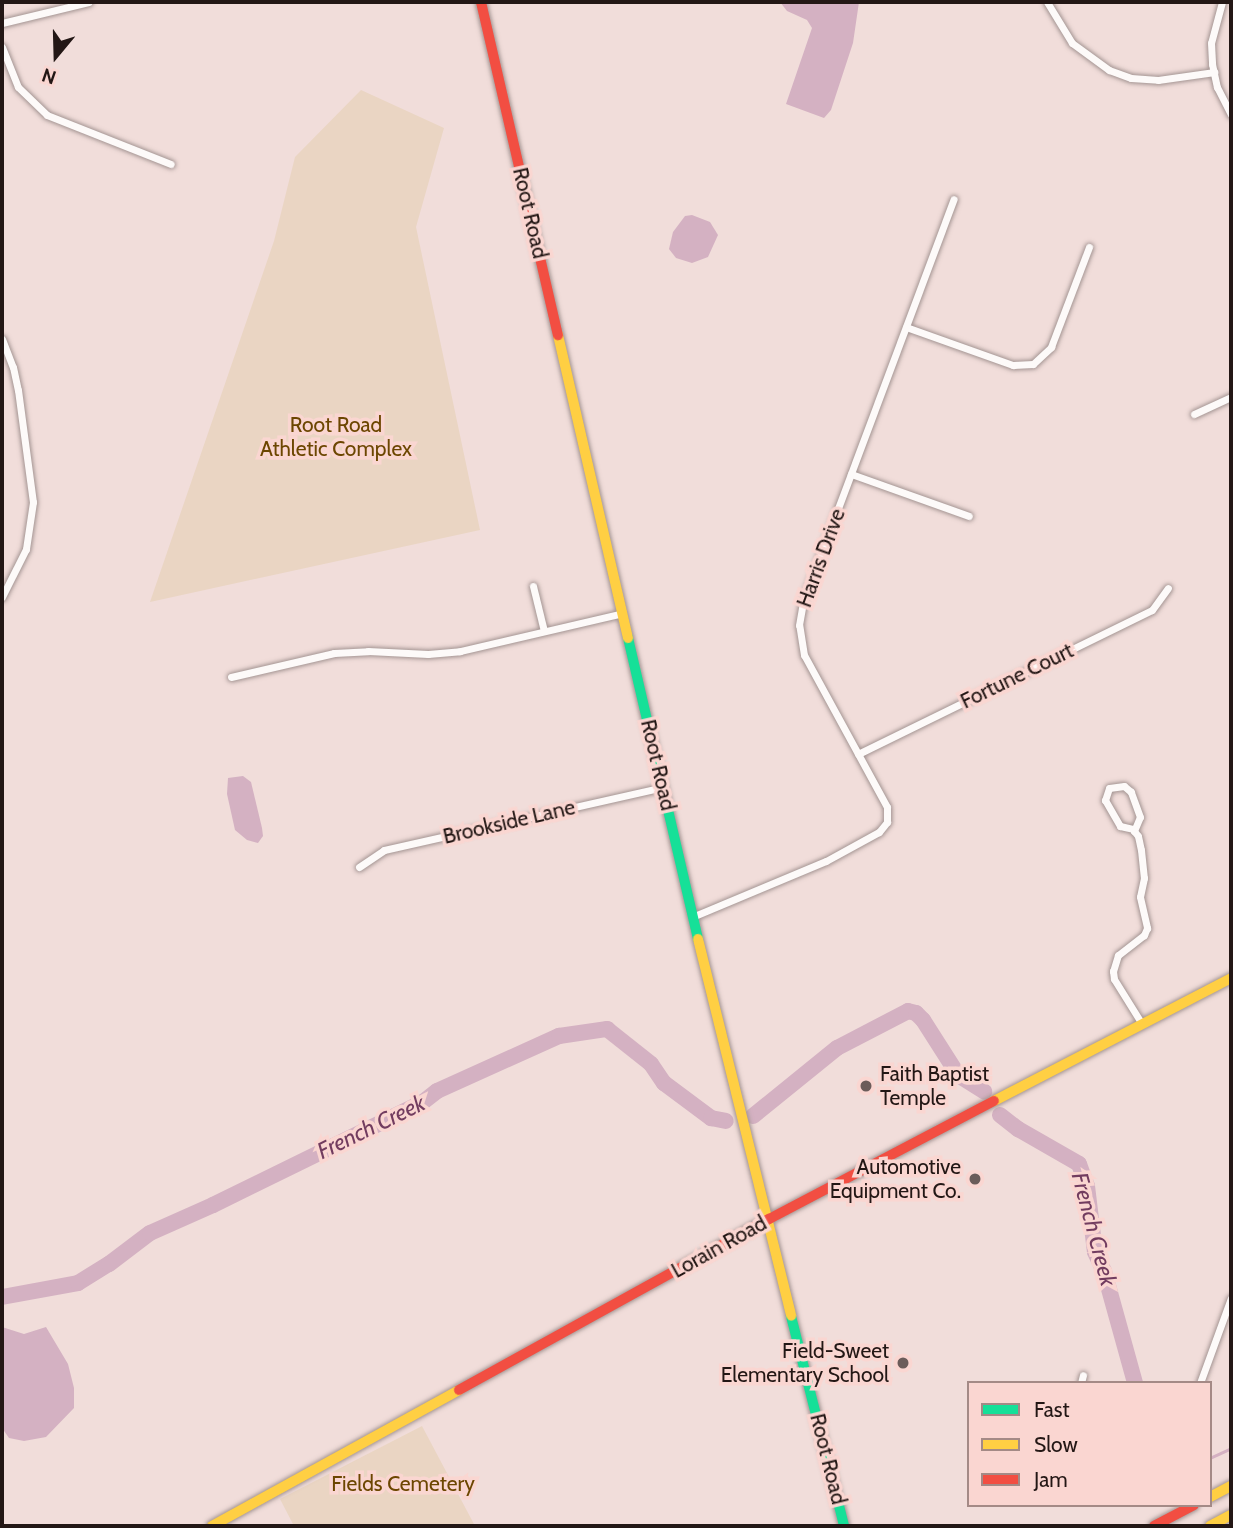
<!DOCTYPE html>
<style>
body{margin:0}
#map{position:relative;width:1233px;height:1528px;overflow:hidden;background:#f1ddda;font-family:Cabin,sans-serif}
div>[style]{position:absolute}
.green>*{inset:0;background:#ead5c3}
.water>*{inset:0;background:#d4b1c2}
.stream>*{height:2.5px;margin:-1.25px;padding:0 1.25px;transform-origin:1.25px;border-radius:1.25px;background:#d4b1c2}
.river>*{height:16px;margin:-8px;padding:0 8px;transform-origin:8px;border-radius:8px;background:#d4b1c2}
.roads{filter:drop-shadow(0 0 2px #a49593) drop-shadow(0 0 2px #a49593)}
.street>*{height:7px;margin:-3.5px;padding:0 3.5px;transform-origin:3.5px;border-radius:3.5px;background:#fdfaf9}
.fast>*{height:10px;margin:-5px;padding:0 5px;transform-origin:5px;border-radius:5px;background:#16e098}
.slow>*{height:10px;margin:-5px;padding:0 5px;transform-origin:5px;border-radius:5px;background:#ffcf43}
.jam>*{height:10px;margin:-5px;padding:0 5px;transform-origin:5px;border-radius:5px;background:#f24e42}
.dots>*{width:19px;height:19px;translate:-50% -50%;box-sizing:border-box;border:4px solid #fad6d1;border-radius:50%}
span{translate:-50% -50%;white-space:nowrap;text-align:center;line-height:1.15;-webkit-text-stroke:7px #fad6d1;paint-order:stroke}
.street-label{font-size:21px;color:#231715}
.park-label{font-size:21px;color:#6c4601}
.poi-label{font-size:21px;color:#231715}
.left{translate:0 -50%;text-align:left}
.right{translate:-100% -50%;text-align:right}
.water-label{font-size:23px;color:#723c5f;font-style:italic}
.frame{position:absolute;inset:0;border:4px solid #231715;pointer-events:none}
.legend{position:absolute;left:967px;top:1381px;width:245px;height:126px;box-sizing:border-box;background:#fad6d1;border:2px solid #a48a86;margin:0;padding:9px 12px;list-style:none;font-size:21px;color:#231715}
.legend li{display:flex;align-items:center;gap:14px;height:35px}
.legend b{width:35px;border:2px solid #a48a86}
.north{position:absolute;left:21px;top:21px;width:70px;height:70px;-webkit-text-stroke:5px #fad6d1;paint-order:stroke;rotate:199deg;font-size:19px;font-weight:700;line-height:28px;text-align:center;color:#231715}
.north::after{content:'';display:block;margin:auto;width:24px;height:32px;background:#231715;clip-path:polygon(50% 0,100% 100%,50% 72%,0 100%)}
</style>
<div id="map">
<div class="green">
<i style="clip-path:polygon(361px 90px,444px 128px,416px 227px,480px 530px,150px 602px,274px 241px,295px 157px)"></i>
<i style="clip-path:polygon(422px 1426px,475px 1526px,294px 1526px,280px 1499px)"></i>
</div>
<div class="water">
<i style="clip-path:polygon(780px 2px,859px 2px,853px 43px,831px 110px,824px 118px,786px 104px,812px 28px,807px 20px,787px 11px)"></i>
<i style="clip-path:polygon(692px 215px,710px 222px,718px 235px,708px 257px,692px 263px,676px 258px,669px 249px,673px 232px,685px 216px)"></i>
<i style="clip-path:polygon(243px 776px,251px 782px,262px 828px,263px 836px,258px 843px,247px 840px,235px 830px,227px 794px,228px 778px)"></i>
<i style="clip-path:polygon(2px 1327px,24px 1334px,46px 1327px,68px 1364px,74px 1388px,74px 1408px,46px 1437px,24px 1441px,9px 1438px,2px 1428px)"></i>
</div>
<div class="stream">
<i style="left:1210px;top:1458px;width:23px;rotate:-25deg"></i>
</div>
<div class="river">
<i style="left:1000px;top:1115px;width:23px;rotate:38deg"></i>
<i style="left:1018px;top:1129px;width:70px;rotate:29.8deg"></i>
<i style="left:1079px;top:1164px;width:23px;rotate:70deg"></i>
<i style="left:1087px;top:1186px;width:66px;rotate:83.1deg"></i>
<i style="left:1095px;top:1252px;width:21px;rotate:65deg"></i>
<i style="left:1104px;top:1271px;width:116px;rotate:74.5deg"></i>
<i style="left:753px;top:1116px;width:108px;rotate:-39deg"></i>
<i style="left:837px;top:1048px;width:80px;rotate:-27.5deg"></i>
<i style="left:908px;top:1011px;width:8px;rotate:14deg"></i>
<i style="left:916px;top:1013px;width:10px;rotate:45deg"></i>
<i style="left:923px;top:1020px;width:65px;rotate:57.5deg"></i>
<i style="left:958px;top:1075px;width:31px;rotate:32deg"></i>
<i style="left:2px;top:1297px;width:77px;rotate:-10.4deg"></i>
<i style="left:78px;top:1283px;width:36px;rotate:-32deg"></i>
<i style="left:109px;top:1264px;width:51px;rotate:-37.1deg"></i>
<i style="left:150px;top:1233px;width:69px;rotate:-24deg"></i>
<i style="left:213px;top:1205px;width:234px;rotate:-26.1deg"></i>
<i style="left:423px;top:1102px;width:18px;rotate:-38deg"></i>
<i style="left:437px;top:1091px;width:134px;rotate:-24.3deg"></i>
<i style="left:559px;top:1036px;width:49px;rotate:-8.3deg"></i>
<i style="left:607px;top:1029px;width:56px;rotate:38.5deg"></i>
<i style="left:651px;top:1064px;width:23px;rotate:56deg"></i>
<i style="left:664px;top:1083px;width:59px;rotate:36.7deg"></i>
<i style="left:711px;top:1118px;width:15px;rotate:11deg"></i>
</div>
<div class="roads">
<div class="street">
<i style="left:1047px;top:2px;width:48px;rotate:58.6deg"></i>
<i style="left:1072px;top:43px;width:46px;rotate:36.1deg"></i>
<i style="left:1109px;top:70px;width:23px;rotate:20deg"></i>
<i style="left:1131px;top:78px;width:27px;rotate:4deg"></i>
<i style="left:1158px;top:80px;width:57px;rotate:-8.1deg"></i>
<i style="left:1222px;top:2px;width:42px;rotate:105deg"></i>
<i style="left:1211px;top:43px;width:21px;rotate:87deg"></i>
<i style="left:1212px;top:64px;width:24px;rotate:78deg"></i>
<i style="left:1217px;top:87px;width:31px;rotate:63deg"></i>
<i style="left:2px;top:23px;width:89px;rotate:-13.6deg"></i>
<i style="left:2px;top:47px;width:43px;rotate:68.2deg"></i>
<i style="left:18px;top:87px;width:40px;rotate:44deg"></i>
<i style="left:47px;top:115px;width:133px;rotate:21.6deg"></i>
<i style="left:906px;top:327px;width:114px;rotate:19.6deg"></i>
<i style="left:1013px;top:365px;width:20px;rotate:-3deg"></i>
<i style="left:1033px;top:364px;width:25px;rotate:-43deg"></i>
<i style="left:1051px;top:347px;width:107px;rotate:-69.2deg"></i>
<i style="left:2px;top:339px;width:30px;rotate:69deg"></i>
<i style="left:13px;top:367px;width:24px;rotate:78deg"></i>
<i style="left:18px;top:390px;width:113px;rotate:82.4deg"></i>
<i style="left:33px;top:502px;width:48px;rotate:98.5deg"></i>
<i style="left:26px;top:549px;width:54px;rotate:116.6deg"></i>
<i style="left:1194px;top:414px;width:41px;rotate:-24.7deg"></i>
<i style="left:851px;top:474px;width:125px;rotate:19.6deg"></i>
<i style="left:533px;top:586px;width:46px;rotate:76.3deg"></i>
<i style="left:231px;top:677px;width:106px;rotate:-13.1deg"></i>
<i style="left:334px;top:653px;width:34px;rotate:-3deg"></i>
<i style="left:368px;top:651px;width:60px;rotate:2.9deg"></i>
<i style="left:428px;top:654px;width:32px;rotate:-5deg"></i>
<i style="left:460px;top:651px;width:167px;rotate:-13.1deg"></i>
<i style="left:858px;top:754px;width:327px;rotate:-26.1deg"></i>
<i style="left:1152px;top:610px;width:27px;rotate:-54deg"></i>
<i style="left:1134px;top:831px;width:15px;rotate:-67deg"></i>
<i style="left:1140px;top:817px;width:27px;rotate:-110deg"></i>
<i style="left:1131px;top:792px;width:9px;rotate:-139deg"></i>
<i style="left:1124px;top:786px;width:15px;rotate:172deg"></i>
<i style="left:1109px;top:788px;width:13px;rotate:108deg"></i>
<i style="left:1105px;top:800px;width:30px;rotate:60deg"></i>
<i style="left:1120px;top:826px;width:13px;rotate:13deg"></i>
<i style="left:1133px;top:829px;width:2px;rotate:63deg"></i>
<i style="left:1134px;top:831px;width:6px;rotate:51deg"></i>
<i style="left:1138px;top:836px;width:14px;rotate:78deg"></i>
<i style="left:1141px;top:850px;width:28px;rotate:84deg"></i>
<i style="left:1144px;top:878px;width:19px;rotate:102deg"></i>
<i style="left:1140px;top:897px;width:32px;rotate:77deg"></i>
<i style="left:1147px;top:928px;width:8px;rotate:113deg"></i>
<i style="left:1144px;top:935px;width:33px;rotate:142deg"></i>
<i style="left:1118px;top:955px;width:17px;rotate:107deg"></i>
<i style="left:1113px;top:971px;width:8px;rotate:83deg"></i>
<i style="left:1114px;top:979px;width:53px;rotate:58.1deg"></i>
<i style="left:359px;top:867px;width:30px;rotate:-34deg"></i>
<i style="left:384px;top:850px;width:286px;rotate:-12.7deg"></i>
<i style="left:692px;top:917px;width:145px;rotate:-22.7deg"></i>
<i style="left:826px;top:861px;width:60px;rotate:-28.7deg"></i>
<i style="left:879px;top:832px;width:13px;rotate:-51deg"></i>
<i style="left:887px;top:822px;width:15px;rotate:-90deg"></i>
<i style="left:887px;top:807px;width:173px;rotate:-118.6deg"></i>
<i style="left:804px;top:655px;width:30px;rotate:-99deg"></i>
<i style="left:799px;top:625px;width:23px;rotate:-80deg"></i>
<i style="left:803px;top:602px;width:430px;rotate:-69.5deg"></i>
<i style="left:1081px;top:1383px;width:8px;rotate:-76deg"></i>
<i style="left:1200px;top:1383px;width:90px;rotate:-70deg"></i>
</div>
<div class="fast">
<i style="left:628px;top:638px;width:309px;rotate:76.9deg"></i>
<i style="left:791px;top:1316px;width:217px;rotate:75.8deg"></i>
</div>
<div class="slow">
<i style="left:558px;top:335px;width:311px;rotate:77deg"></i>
<i style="left:698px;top:939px;width:388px;rotate:76.1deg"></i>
<i style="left:994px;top:1101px;width:267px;rotate:-27.4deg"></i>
<i style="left:1210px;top:1497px;width:24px;rotate:-28deg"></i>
<i style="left:212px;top:1526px;width:282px;rotate:-28.8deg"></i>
<i style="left:1210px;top:1526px;width:24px;rotate:-28deg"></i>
</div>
<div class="jam">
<i style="left:481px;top:2px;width:342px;rotate:77deg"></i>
<i style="left:459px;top:1390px;width:354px;rotate:-28.9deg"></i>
<i style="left:769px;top:1219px;width:254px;rotate:-27.7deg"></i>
<i style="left:1154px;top:1526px;width:45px;rotate:-27.7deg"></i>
</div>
</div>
<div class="dots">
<i style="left:866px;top:1086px;background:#6b5c5a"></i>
<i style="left:975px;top:1179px;background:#6b5c5a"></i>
<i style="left:903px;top:1363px;background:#6b5c5a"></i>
</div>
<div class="street-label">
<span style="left:530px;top:213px;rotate:77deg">Root Road</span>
<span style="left:821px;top:558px;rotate:-70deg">Harris Drive</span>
<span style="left:1017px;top:676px;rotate:-26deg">Fortune Court</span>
<span style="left:658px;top:765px;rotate:77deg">Root Road</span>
<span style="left:509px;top:822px;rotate:-13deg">Brookside Lane</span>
<span style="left:719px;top:1247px;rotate:-29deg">Lorain Road</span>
<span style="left:828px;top:1459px;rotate:76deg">Root Road</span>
</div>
<div class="park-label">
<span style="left:336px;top:437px">Root Road<br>Athletic Complex</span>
<span style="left:403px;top:1484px">Fields Cemetery</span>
</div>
<div class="poi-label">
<span class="left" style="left:880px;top:1086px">Faith Baptist<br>Temple</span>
<span class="right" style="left:961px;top:1179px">Automotive<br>Equipment Co.</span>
<span class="right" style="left:889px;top:1363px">Field-Sweet<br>Elementary School</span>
</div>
<div class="water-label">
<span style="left:371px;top:1127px;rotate:-26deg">French Creek</span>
<span style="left:1094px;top:1229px;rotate:75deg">French Creek</span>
</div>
<div class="frame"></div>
<ul class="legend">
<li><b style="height:9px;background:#16e098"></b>Fast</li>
<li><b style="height:9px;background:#ffcf43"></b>Slow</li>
<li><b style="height:9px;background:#f24e42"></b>Jam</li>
</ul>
<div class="north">N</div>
</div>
